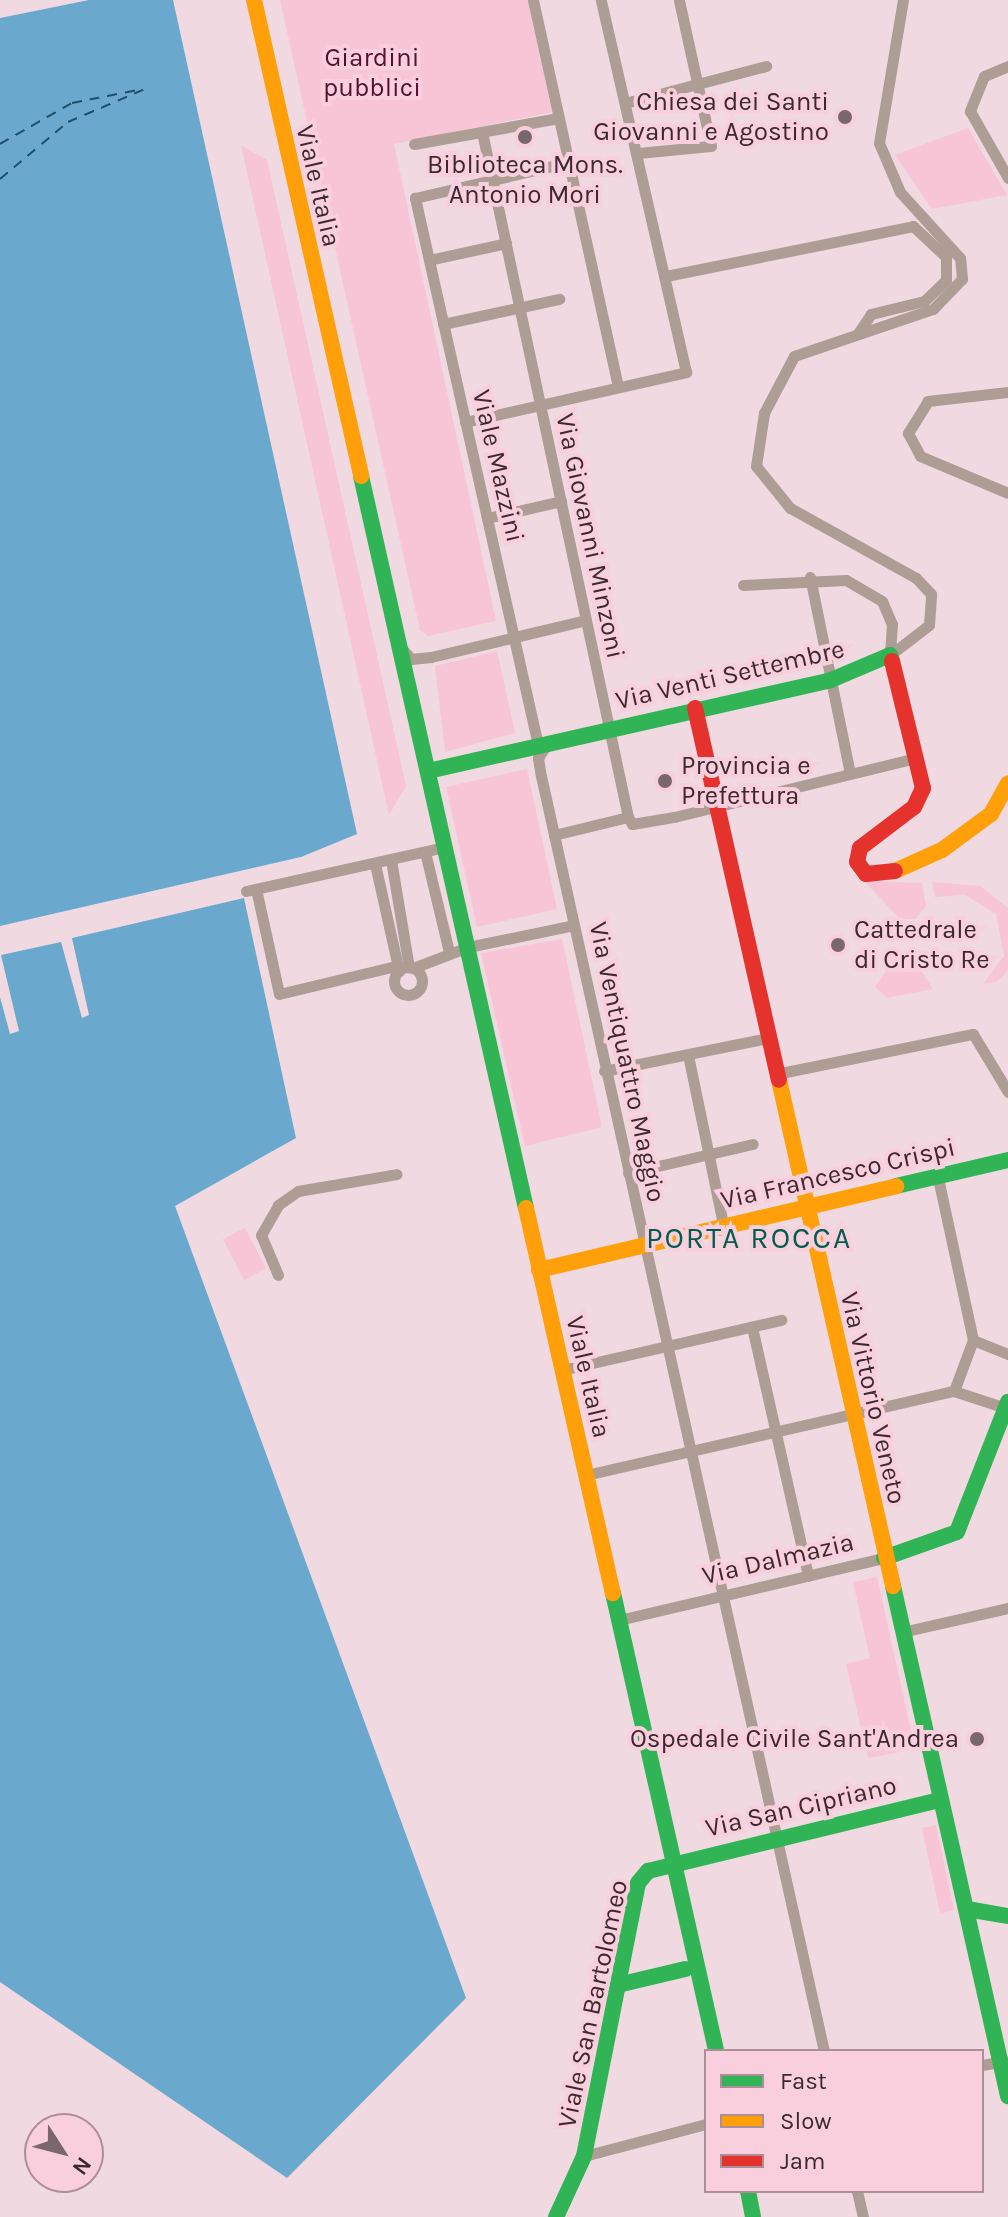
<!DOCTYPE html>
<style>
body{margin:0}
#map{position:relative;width:1008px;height:2217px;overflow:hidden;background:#f0d9e0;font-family:Karla,sans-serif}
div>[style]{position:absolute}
.green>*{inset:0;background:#f7c5d6}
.water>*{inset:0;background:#6ba8ce}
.ferry>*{height:2px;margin-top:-1px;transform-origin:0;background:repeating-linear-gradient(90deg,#1d506b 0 10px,transparent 0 18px)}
.street>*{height:11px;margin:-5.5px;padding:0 5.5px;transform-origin:5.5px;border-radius:5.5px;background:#ad9d95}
.street>.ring{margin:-5.5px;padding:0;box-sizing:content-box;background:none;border:11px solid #ad9d95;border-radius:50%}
.fast>*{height:16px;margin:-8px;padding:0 8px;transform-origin:8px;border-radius:8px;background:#30b455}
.slow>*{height:16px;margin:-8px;padding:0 8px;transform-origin:8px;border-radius:8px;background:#ff9f0a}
.jam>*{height:16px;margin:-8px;padding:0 8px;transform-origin:8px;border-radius:8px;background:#e5322d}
.dots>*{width:22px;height:22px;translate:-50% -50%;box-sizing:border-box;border:4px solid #facfdd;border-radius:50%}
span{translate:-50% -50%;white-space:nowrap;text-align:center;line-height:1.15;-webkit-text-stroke:8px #facfdd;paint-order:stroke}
.park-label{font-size:26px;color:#550f31}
.poi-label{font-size:26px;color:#3a2a30}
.right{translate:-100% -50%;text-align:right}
.left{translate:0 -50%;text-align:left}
.street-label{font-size:26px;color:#3a2a30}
.quarter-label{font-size:30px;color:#005c4c;letter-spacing:2px}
.legend{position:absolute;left:704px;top:2049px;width:280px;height:144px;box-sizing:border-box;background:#facfdd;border:2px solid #ad8d98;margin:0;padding:10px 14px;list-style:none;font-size:24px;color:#3a2a30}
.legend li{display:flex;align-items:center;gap:16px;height:40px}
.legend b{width:40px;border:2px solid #ad8d98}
.north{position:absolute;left:24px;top:2113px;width:80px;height:80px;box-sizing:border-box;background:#facfdd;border:2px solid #ad8d98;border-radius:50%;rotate:126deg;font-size:22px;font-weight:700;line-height:32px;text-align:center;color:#3a2a30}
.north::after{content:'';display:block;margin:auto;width:28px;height:36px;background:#7a676e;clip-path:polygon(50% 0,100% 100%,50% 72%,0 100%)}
</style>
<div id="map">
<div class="green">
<i style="clip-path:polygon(280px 0,528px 0,552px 112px,394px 144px,496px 621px,428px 636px,420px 630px)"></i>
<i style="clip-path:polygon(968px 128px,1007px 195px,932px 209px,895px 155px)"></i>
<i style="clip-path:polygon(241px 145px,267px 160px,406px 786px,389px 815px)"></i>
<i style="clip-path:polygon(497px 651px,515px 733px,445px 752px,435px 666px)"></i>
<i style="clip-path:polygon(527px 769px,557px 909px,477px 927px,446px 787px)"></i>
<i style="clip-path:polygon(864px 881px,922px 883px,926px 906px,915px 919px,900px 919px)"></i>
<i style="clip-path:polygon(932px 882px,980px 886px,1008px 908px,1008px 970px,998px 981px,983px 984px,1004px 956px,996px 914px,965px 895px,935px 897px)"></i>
<i style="clip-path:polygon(562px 939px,602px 1127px,525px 1146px,481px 953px)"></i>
<i style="clip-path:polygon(909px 952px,933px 989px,887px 998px,875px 987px,897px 955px)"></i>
<i style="clip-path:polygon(245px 1228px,266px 1268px,244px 1280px,223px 1239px)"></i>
<i style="clip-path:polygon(877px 1577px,915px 1749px,868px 1758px,846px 1664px,870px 1658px,853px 1582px)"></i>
<i style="clip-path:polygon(936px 1825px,954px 1910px,940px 1913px,922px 1828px)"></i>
</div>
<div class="water">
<i style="clip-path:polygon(89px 0,173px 0,357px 834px,301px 857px,0 926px,0 18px)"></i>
<i style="clip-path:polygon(244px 898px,296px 1138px,175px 1206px,466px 1998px,287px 2178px,0 1982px,0 997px,10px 1034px,19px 1031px,1px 955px,61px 942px,82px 1018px,89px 1015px,72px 938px)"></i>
</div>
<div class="ferry">
<i style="left:0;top:144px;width:83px;rotate:-29.7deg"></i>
<i style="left:72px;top:103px;width:67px;rotate:-11.1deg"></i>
<i style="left:0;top:179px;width:89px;rotate:-40deg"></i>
<i style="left:68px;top:122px;width:84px;rotate:-23.2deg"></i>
</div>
<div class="street">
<i style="left:533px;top:0;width:396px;rotate:77.6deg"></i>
<i style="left:1008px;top:66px;width:26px;rotate:157deg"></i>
<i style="left:984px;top:76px;width:38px;rotate:112deg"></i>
<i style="left:970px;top:111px;width:77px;rotate:60.4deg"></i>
<i style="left:625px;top:103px;width:146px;rotate:-14.7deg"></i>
<i style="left:482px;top:132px;width:700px;rotate:77.97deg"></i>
<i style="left:414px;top:144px;width:147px;rotate:-10.2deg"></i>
<i style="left:638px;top:153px;width:73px;rotate:-5.5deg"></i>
<i style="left:711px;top:146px;width:149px;rotate:-102.4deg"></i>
<i style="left:429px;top:260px;width:79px;rotate:-12.4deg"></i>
<i style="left:666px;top:276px;width:252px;rotate:-11.4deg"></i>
<i style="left:913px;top:226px;width:45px;rotate:43.2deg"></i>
<i style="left:946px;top:257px;width:23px;rotate:90deg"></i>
<i style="left:946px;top:280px;width:30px;rotate:136deg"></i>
<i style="left:924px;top:301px;width:55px;rotate:166.2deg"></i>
<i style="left:871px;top:314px;width:23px;rotate:124deg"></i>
<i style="left:443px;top:324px;width:119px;rotate:-12.2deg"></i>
<i style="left:1008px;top:392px;width:81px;rotate:173.6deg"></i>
<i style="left:928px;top:401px;width:38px;rotate:122deg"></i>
<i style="left:908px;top:433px;width:26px;rotate:62deg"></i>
<i style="left:920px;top:456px;width:95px;rotate:22.8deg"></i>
<i style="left:465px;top:422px;width:227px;rotate:-12.7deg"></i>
<i style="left:686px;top:372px;width:382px;rotate:-102.9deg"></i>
<i style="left:487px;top:518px;width:76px;rotate:-12.9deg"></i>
<i style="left:810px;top:577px;width:200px;rotate:78.5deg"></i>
<i style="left:743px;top:585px;width:103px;rotate:-2.8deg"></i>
<i style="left:846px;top:580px;width:42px;rotate:30.3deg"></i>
<i style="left:882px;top:601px;width:25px;rotate:67deg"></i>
<i style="left:892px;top:624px;width:31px;rotate:94deg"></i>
<i style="left:403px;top:650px;width:12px;rotate:48deg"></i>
<i style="left:411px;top:659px;width:20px;rotate:-6deg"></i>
<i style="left:431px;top:657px;width:159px;rotate:-13.4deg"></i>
<i style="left:890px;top:655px;width:49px;rotate:-37.6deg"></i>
<i style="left:929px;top:625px;width:31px;rotate:-86deg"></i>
<i style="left:931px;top:594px;width:22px;rotate:-133deg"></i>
<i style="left:916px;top:578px;width:144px;rotate:-150.9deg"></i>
<i style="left:790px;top:508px;width:54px;rotate:-129deg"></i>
<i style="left:756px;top:466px;width:54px;rotate:-81.4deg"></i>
<i style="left:764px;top:413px;width:64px;rotate:-62.2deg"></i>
<i style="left:794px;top:356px;width:147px;rotate:-18.7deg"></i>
<i style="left:933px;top:309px;width:42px;rotate:-46deg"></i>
<i style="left:962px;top:279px;width:21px;rotate:-95deg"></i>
<i style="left:960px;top:258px;width:89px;rotate:-132.3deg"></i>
<i style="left:900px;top:192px;width:53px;rotate:-113.2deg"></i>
<i style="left:879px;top:143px;width:145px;rotate:-80.5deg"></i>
<i style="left:548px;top:742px;width:19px;rotate:122deg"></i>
<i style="left:538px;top:758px;width:18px;rotate:81deg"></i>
<i style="left:541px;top:776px;width:1306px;rotate:77.49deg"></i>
<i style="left:538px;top:745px;width:561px;rotate:-102.67deg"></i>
<i style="left:415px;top:198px;width:159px;rotate:-13.1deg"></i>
<i style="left:554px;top:835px;width:76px;rotate:-13.7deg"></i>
<i style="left:628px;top:817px;width:8px;rotate:60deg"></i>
<i style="left:632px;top:824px;width:43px;rotate:-9.5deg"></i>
<i style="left:674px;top:817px;width:249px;rotate:-13.7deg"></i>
<i style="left:425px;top:852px;width:103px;rotate:76.5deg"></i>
<i style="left:391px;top:860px;width:109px;rotate:80.5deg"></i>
<i style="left:375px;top:864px;width:110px;rotate:77.4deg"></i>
<i style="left:256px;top:889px;width:107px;rotate:77.6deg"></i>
<i style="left:279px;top:994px;width:120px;rotate:-13.5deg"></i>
<i style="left:246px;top:891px;width:204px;rotate:-12.5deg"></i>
<i class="ring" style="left:394px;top:967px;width:17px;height:17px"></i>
<i style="left:413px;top:968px;width:59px;rotate:-20.9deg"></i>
<i style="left:468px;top:947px;width:108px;rotate:-11.7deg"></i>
<i style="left:688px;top:1055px;width:173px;rotate:78.3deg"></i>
<i style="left:604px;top:1071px;width:167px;rotate:-11.4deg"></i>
<i style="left:776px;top:1074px;width:201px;rotate:-11.5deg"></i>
<i style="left:973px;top:1034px;width:68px;rotate:58.9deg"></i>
<i style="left:628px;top:1173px;width:128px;rotate:-13.1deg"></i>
<i style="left:938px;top:1178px;width:166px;rotate:77.8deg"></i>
<i style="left:278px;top:1275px;width:43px;rotate:-113deg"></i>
<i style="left:261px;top:1235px;width:34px;rotate:-60deg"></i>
<i style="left:278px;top:1205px;width:24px;rotate:-35deg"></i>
<i style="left:298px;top:1191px;width:100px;rotate:-9.7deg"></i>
<i style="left:752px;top:1327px;width:255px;rotate:77.3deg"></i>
<i style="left:562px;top:1370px;width:225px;rotate:-12.9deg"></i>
<i style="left:1006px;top:1408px;width:55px;rotate:-161.9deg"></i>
<i style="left:954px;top:1391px;width:54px;rotate:-69.6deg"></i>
<i style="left:973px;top:1340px;width:38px;rotate:22deg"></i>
<i style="left:586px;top:1475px;width:377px;rotate:-12.9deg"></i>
<i style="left:619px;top:1620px;width:272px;rotate:-13.2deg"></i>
<i style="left:902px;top:1632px;width:109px;rotate:-12.8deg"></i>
<i style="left:982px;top:2065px;width:23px;rotate:-10deg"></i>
<i style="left:584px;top:2156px;width:126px;rotate:-14.7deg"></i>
<i style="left:857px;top:2191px;width:27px;rotate:77deg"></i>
</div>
<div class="fast">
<i style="left:361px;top:476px;width:750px;rotate:77.3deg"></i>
<i style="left:428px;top:771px;width:413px;rotate:-12.7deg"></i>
<i style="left:831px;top:680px;width:64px;rotate:-23deg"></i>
<i style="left:890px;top:655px;width:6px;rotate:72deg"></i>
<i style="left:896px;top:1186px;width:115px;rotate:-13.1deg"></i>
<i style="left:884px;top:1558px;width:77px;rotate:-19.6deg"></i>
<i style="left:957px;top:1532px;width:140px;rotate:-68.6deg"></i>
<i style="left:893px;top:1586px;width:523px;rotate:77.29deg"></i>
<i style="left:613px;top:1593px;width:469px;rotate:77.3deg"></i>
<i style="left:967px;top:1909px;width:42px;rotate:9.7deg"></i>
<i style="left:622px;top:1984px;width:65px;rotate:-13.4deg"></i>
<i style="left:748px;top:2191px;width:26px;rotate:79deg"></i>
<i style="left:556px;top:2217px;width:67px;rotate:-65.3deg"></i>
<i style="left:584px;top:2156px;width:278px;rotate:-78.8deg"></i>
<i style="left:638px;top:1883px;width:16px;rotate:-50deg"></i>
<i style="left:648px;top:1871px;width:301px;rotate:-13.7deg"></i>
</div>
<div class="slow">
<i style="left:254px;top:0;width:488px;rotate:77.3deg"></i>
<i style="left:895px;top:871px;width:51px;rotate:-24.1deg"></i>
<i style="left:942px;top:850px;width:61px;rotate:-36.3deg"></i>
<i style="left:991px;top:814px;width:35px;rotate:-61deg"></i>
<i style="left:779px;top:1080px;width:519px;rotate:77.3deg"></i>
<i style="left:526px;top:1208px;width:395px;rotate:77.3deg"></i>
<i style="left:539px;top:1270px;width:367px;rotate:-13.2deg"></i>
</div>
<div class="jam">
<i style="left:892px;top:661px;width:131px;rotate:76.3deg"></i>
<i style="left:923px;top:788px;width:21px;rotate:115deg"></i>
<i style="left:914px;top:807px;width:68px;rotate:142.8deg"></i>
<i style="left:860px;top:848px;width:14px;rotate:102deg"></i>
<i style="left:857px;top:862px;width:15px;rotate:53deg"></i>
<i style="left:866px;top:874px;width:29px;rotate:-6deg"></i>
<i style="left:695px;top:708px;width:381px;rotate:77.3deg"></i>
</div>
<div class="dots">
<i style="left:845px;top:117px;background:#7a676e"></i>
<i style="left:525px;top:137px;background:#7a676e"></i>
<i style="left:665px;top:781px;background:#7a676e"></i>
<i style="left:838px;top:945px;background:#7a676e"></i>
<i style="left:977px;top:1739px;background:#7a676e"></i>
</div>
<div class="park-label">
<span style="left:372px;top:73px">Giardini<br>pubblici</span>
</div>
<div class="poi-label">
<span class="right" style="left:829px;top:117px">Chiesa dei Santi<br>Giovanni e Agostino</span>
<span style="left:525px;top:180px">Biblioteca Mons.<br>Antonio Mori</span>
<span class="left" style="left:681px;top:781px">Provincia e<br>Prefettura</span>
<span class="left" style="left:854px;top:945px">Cattedrale<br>di Cristo Re</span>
<span class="right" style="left:959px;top:1739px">Ospedale Civile Sant'Andrea</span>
</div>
<div class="street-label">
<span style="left:318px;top:186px;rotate:77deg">Viale Italia</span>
<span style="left:498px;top:466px;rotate:77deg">Viale Mazzini</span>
<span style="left:590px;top:536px;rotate:78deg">Via Giovanni Minzoni</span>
<span style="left:730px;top:675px;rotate:-13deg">Via Venti Settembre</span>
<span style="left:627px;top:1062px;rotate:78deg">Via Ventiquattro Maggio</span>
<span style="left:838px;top:1174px;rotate:-13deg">Via Francesco Crispi</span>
<span style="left:588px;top:1377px;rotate:77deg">Viale Italia</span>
<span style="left:873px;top:1398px;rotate:77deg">Via Vittorio Veneto</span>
<span style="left:778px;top:1559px;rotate:-13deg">Via Dalmazia</span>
<span style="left:801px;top:1807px;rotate:-13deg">Via San Cipriano</span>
<span style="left:593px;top:2004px;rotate:-78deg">Viale San Bartolomeo</span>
</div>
<div class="quarter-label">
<span style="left:749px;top:1238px">PORTA ROCCA</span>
</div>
<ul class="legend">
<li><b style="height:10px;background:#30b455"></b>Fast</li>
<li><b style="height:10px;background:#ff9f0a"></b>Slow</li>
<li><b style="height:10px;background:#e5322d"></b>Jam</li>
</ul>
<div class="north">N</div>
</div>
